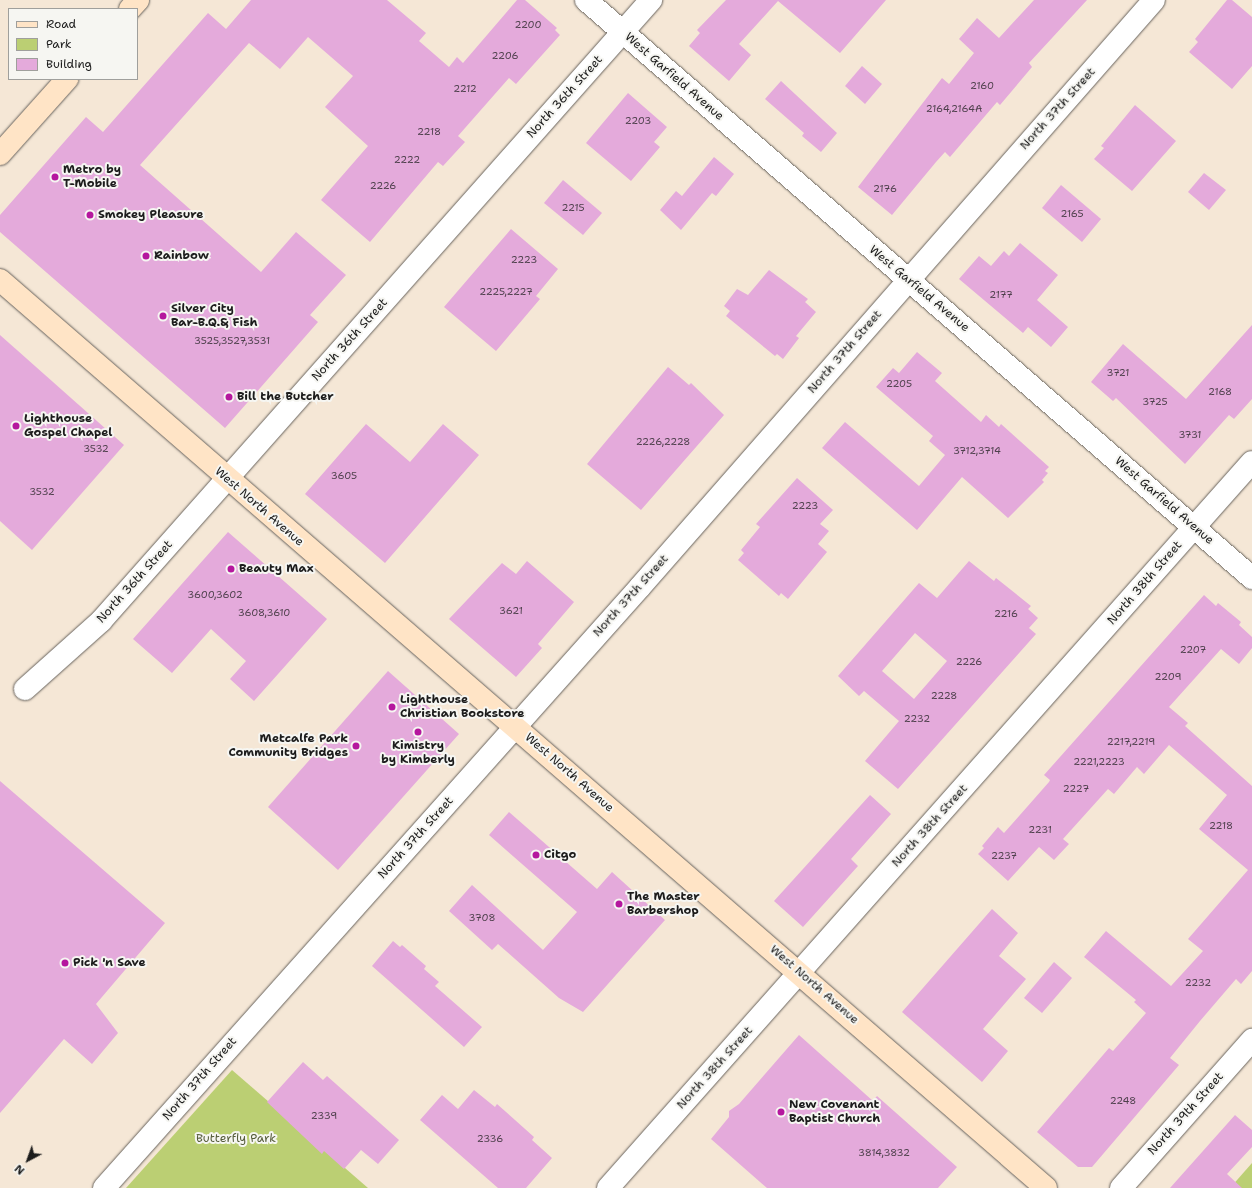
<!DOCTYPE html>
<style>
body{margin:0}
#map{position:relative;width:1252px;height:1188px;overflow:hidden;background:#f5e7d6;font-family:"Shantell Sans",sans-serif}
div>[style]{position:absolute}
.green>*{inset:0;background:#bbcf73}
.building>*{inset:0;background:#e4aadb}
.roads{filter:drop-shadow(0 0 1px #68635d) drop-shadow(0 0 1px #68635d)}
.street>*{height:22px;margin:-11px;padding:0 11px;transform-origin:11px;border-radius:11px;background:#fff}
.secondary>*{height:22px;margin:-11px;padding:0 11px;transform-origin:11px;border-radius:11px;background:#ffe4c6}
.dots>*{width:11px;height:11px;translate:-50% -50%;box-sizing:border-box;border:2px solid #f6f6f2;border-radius:50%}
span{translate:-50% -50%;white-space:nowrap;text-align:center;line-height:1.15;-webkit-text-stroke:4px #f6f6f2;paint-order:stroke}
.number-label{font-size:10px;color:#4e404c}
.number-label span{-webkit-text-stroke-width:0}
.street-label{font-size:12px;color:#1c1c1c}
.poi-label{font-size:12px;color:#1c1c1c;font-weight:700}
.left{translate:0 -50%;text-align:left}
.right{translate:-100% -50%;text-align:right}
.park-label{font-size:12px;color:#545b3a}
.legend{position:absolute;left:8px;top:8px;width:130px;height:72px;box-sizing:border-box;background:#f6f6f2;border:1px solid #9f9f9c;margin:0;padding:5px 7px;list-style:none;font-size:12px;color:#1c1c1c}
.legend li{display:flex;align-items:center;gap:8px;height:20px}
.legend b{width:20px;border:1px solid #9f9f9c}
.north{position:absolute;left:8px;top:1140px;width:40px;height:40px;-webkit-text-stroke:3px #f6f6f2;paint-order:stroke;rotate:221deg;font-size:11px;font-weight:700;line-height:16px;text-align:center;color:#1c1c1c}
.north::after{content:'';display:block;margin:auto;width:14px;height:18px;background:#1c1c1c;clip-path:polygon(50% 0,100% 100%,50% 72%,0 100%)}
</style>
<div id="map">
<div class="green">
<i style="clip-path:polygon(232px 1070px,368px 1188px,126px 1188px)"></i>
<i style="clip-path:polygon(1252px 1163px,1252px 1188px,1230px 1188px)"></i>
</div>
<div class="building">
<i style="clip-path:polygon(251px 0,387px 0,426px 33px,419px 41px,449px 67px,457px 57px,463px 63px,517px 0,525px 0,557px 28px,555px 30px,560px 35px,516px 84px,509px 78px,458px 136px,465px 142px,443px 166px,438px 162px,370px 242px,321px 200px,368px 146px,325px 107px,353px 76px,308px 37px,280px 69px,249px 43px,140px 165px,261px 272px,296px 232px,346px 275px,310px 315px,318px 322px,225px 428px,0 232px,0 215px,86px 117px,103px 132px,208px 13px,226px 29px)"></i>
<i style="clip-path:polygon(726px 0,886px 0,840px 53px,778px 1px,739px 44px,751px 55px,729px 81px,689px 46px,700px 33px,697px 30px)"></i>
<i style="clip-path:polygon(1034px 0,1087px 0,1029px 63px,1032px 67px,1000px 105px,997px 102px,950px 157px,945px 152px,936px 162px,892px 215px,858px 187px,942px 78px,949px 84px,974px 53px,959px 39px,977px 18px,999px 38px)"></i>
<i style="clip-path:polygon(1227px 0,1232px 0,1252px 17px,1252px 66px,1232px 89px,1189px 52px,1198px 42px,1195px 39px)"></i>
<i style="clip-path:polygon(862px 66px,882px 84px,865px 104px,845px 86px)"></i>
<i style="clip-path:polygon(781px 81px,837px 133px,821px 152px,802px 136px,804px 133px,765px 99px)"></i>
<i style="clip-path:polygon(628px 93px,667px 127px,654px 142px,660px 147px,631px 181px,586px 143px)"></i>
<i style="clip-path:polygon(1135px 105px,1176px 141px,1132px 191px,1094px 159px,1104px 148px,1101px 146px)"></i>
<i style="clip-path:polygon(714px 157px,734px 174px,716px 196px,712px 193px,681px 230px,660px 210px,676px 191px,682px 196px)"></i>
<i style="clip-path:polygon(1204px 173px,1226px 190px,1209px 210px,1188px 192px)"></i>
<i style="clip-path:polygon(563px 180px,602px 213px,583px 235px,544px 203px)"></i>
<i style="clip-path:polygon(1061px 185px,1101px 219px,1082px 242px,1042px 208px)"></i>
<i style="clip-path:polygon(511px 229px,558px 269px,536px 296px,540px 299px,496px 351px,444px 307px)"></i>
<i style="clip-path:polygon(1020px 243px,1058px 275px,1037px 300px,1068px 327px,1051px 347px,1028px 327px,1023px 333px,959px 279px,979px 256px,991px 266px,1004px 251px,1009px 256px)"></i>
<i style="clip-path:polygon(769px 270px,808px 299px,805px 302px,816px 312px,796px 336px,799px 338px,783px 359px,777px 354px,775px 356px,726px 316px,730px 311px,724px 306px,737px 289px,748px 295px)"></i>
<i style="clip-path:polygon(1252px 325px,1252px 399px,1234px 419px,1229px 415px,1185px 464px,1116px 398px,1113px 401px,1091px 382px,1123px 344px,1186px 399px)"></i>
<i style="clip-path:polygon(0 335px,124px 445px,32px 550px,0 521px)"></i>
<i style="clip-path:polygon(917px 352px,942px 373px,935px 381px,981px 422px,986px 415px,999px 427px,1001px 424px,1049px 467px,1045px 471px,1048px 473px,1042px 480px,1044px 482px,1008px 518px,962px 477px,917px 530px,822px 448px,845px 422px,919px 486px,945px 455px,929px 441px,933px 436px,876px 387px,893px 368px,899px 373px)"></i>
<i style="clip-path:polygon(668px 367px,689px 385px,691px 383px,724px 415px,641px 510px,587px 464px)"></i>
<i style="clip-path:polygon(366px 424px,410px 462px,443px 424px,479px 455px,385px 563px,305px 494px)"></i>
<i style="clip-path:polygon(797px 478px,833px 510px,820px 524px,829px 531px,818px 544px,827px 552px,788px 599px,781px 593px,779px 596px,738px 560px,744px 553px,741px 550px,760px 527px,756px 524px)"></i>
<i style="clip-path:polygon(228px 532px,327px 619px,254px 701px,230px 679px,246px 661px,211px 629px,172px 673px,133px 639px)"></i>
<i style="clip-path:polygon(527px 561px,574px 602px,538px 644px,542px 648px,516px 677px,449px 619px,502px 563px,516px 574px)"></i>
<i style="clip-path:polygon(evenodd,969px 561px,994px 581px,996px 578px,1031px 606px,1028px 609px,1038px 618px,1029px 628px,1036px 634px,898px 789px,865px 761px,899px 721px,864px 691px,859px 696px,838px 676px,919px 583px,937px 598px,969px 561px,915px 633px,947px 661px,914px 699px,882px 671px,915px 633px)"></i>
<i style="clip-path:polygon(1204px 595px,1216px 606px,1218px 603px,1241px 622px,1239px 625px,1252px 637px,1252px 648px,1239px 664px,1221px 649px,1169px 707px,1188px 723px,1185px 726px,1252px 786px,1252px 971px,1241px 984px,1236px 979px,1200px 1021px,1170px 1058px,1179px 1065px,1092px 1167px,1078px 1167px,1037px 1132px,1109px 1048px,1113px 1051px,1146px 1013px,1134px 1002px,1136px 1000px,1084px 957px,1106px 931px,1171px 986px,1203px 951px,1188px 939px,1248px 870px,1199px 829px,1227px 795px,1169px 745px,1144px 774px,1137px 767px,1114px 794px,1108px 789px,1063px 839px,1069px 844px,1054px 860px,1039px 847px,1008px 881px,978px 854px,984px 848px,982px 846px,998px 827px,1004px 833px,1049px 782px,1050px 780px,1044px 775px)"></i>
<i style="clip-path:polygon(388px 671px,459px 734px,338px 870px,268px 807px)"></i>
<i style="clip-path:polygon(0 781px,165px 923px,96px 1004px,118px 1033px,92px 1064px,64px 1039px,0 1113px)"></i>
<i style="clip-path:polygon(870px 795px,891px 814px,851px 859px,858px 866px,803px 927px,774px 901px)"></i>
<i style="clip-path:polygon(509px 812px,597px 889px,612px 872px,665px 920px,583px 1012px,559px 998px,498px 944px,492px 950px,449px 911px,472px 885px,543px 950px,577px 912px,489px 835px)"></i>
<i style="clip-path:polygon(992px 909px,1018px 933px,999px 956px,1026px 979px,983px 1029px,1008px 1051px,982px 1082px,902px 1012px)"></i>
<i style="clip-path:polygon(393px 941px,400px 947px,402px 945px,426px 966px,424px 969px,439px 982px,435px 986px,482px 1027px,464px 1047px,372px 966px)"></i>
<i style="clip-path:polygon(1054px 962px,1072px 978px,1042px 1013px,1024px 998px)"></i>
<i style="clip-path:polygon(799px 1035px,873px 1101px,877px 1096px,957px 1167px,938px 1188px,767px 1188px,711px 1139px,729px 1117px,729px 1111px,739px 1104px)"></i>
<i style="clip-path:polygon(303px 1062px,323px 1080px,327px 1076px,399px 1140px,378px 1164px,361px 1150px,344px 1169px,324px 1151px,322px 1154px,267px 1102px)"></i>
<i style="clip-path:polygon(474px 1090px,495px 1107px,497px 1104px,515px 1120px,534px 1137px,532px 1140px,552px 1158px,526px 1188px,498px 1188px,420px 1120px,442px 1095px,458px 1109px)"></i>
<i style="clip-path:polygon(1235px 1115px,1252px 1130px,1252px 1147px,1227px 1174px,1242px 1188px,1170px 1188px)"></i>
</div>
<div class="roads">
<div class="street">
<i style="left:586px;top:0;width:882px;rotate:40.95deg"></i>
<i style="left:25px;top:689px;width:102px;rotate:-41.8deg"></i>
<i style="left:101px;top:621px;width:830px;rotate:-48.47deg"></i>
<i style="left:104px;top:1188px;width:805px;rotate:-48.27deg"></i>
<i style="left:640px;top:587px;width:780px;rotate:-48.79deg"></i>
<i style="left:608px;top:1188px;width:970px;rotate:-48.43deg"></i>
<i style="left:1121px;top:1188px;width:198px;rotate:-48.5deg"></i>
</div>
<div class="secondary">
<i style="left:130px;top:9px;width:12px;rotate:-48deg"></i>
<i style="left:0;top:154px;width:101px;rotate:-48.2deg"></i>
<i style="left:0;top:280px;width:1385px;rotate:40.96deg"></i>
</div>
</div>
<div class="dots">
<i style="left:55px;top:177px;background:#b5179e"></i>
<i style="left:90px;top:215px;background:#b5179e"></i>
<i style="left:146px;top:256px;background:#b5179e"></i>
<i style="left:163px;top:316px;background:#b5179e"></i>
<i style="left:229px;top:397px;background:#b5179e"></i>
<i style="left:16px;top:426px;background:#b5179e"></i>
<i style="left:231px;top:569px;background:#b5179e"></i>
<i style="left:392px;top:707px;background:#b5179e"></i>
<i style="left:418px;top:732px;background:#b5179e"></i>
<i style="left:356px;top:746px;background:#b5179e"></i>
<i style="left:536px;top:855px;background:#b5179e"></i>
<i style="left:619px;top:904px;background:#b5179e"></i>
<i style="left:65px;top:963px;background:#b5179e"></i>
<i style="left:781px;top:1112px;background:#b5179e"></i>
</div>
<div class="number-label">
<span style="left:528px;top:25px">2200</span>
<span style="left:505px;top:56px">2206</span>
<span style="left:982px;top:86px">2160</span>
<span style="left:465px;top:89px">2212</span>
<span style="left:954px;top:109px">2164,2164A</span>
<span style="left:638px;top:121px">2203</span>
<span style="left:429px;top:132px">2218</span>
<span style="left:407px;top:160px">2222</span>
<span style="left:383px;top:186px">2226</span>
<span style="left:885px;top:189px">2176</span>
<span style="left:573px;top:208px">2215</span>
<span style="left:1072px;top:214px">2165</span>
<span style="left:524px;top:260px">2223</span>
<span style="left:506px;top:292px">2225,2227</span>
<span style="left:1001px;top:295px">2177</span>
<span style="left:232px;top:341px">3525,3527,3531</span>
<span style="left:1118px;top:373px">3721</span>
<span style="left:899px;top:384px">2205</span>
<span style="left:1220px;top:392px">2168</span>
<span style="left:1155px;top:402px">3725</span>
<span style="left:1190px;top:435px">3731</span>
<span style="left:663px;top:442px">2226,2228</span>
<span style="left:96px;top:449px">3532</span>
<span style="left:977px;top:451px">3712,3714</span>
<span style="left:344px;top:476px">3605</span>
<span style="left:42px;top:492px">3532</span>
<span style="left:805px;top:506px">2223</span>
<span style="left:215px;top:595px">3600,3602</span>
<span style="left:511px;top:611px">3621</span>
<span style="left:264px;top:613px">3608,3610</span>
<span style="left:1006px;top:614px">2216</span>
<span style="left:1193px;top:650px">2207</span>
<span style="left:969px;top:662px">2226</span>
<span style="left:1168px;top:677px">2209</span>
<span style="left:944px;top:696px">2228</span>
<span style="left:917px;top:719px">2232</span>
<span style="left:1131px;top:742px">2217,2219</span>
<span style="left:1099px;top:762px">2221,2223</span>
<span style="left:1076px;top:789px">2227</span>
<span style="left:1221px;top:826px">2218</span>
<span style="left:1040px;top:830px">2231</span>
<span style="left:1004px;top:856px">2237</span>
<span style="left:482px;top:918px">3708</span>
<span style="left:1198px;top:983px">2232</span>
<span style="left:1123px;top:1101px">2248</span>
<span style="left:324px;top:1116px">2339</span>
<span style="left:490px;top:1139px">2336</span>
<span style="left:884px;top:1153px">3814,3832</span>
</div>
<div class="street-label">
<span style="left:674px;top:77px;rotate:41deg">West Garfield Avenue</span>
<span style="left:565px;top:97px;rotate:-48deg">North 36th Street</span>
<span style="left:1058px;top:109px;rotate:-48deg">North 37th Street</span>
<span style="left:919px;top:289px;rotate:40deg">West Garfield Avenue</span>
<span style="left:350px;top:340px;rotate:-48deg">North 36th Street</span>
<span style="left:845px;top:352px;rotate:-49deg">North 37th Street</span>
<span style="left:1164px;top:501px;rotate:41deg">West Garfield Avenue</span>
<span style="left:259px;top:507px;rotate:41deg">West North Avenue</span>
<span style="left:135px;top:582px;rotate:-48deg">North 36th Street</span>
<span style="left:1145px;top:583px;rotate:-49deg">North 38th Street</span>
<span style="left:631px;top:596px;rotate:-48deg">North 37th Street</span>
<span style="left:569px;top:773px;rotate:41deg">West North Avenue</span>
<span style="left:930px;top:826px;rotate:-48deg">North 38th Street</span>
<span style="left:416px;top:838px;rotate:-48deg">North 37th Street</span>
<span style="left:814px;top:985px;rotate:41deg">West North Avenue</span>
<span style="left:715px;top:1068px;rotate:-48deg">North 38th Street</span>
<span style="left:200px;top:1079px;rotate:-49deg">North 37th Street</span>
<span style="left:1186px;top:1114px;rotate:-48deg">North 39th Street</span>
</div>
<div class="poi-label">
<span class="left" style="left:63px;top:177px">Metro by<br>T-Mobile</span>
<span class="left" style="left:98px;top:215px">Smokey Pleasure</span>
<span class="left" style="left:154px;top:256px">Rainbow</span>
<span class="left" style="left:171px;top:316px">Silver City<br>Bar-B.Q.&amp; Fish</span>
<span class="left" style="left:237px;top:397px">Bill the Butcher</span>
<span class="left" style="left:24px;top:426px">Lighthouse<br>Gospel Chapel</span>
<span class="left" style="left:239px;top:569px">Beauty Max</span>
<span class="left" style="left:400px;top:707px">Lighthouse<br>Christian Bookstore</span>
<span class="right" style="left:348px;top:746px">Metcalfe Park<br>Community Bridges</span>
<span style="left:418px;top:753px">Kimistry<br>by Kimberly</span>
<span class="left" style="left:544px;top:855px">Citgo</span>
<span class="left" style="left:627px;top:904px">The Master<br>Barbershop</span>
<span class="left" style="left:73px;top:963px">Pick 'n Save</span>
<span class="left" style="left:789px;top:1112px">New Covenant<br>Baptist Church</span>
</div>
<div class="park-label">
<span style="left:236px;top:1139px">Butterfly Park</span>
</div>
<ul class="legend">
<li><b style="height:5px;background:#ffe4c6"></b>Road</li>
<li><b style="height:11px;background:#bbcf73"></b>Park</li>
<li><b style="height:11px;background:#e4aadb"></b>Building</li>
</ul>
<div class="north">N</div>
</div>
